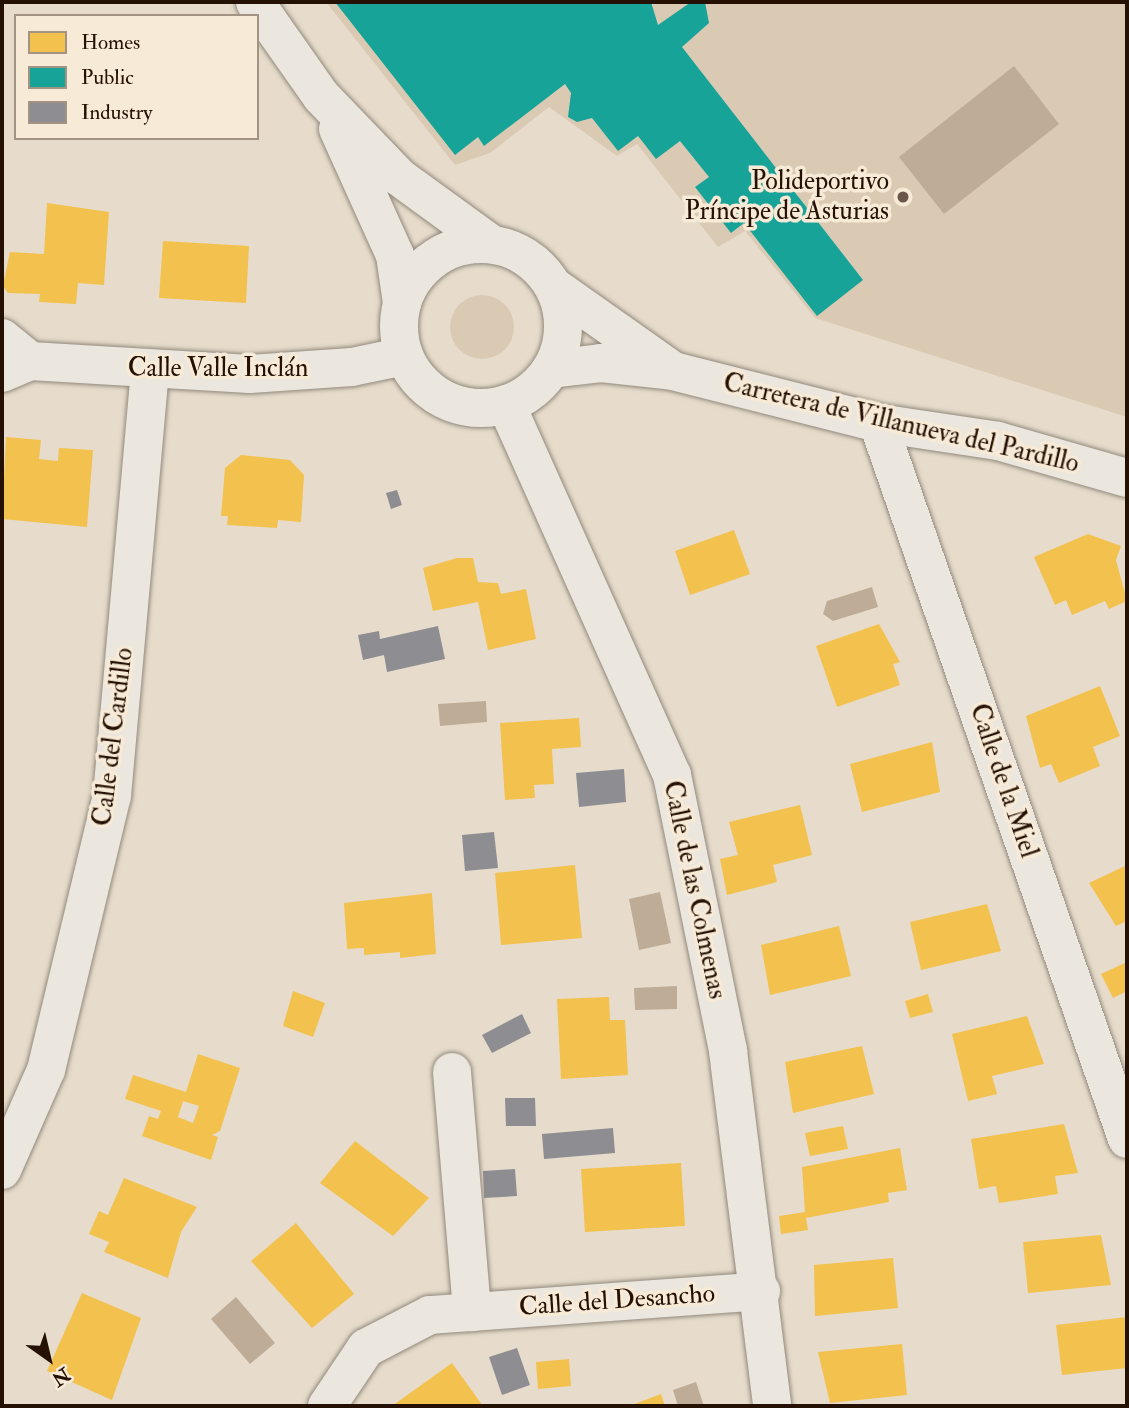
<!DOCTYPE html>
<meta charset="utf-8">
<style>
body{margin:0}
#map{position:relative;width:1129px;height:1408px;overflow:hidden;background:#e7dccb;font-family:"IM FELL Double Pica",serif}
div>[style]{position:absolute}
.green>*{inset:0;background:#dacab3}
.round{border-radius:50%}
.water>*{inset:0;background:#beac96}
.homes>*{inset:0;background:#f2c14e}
.public>*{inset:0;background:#17a398}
.industry>*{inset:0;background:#8d8d92}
.roads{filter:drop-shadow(0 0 2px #92897d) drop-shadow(0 0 2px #92897d)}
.minor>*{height:38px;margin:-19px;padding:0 19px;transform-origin:19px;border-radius:19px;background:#ebe6de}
.tertiary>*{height:38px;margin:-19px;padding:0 19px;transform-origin:19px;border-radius:19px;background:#ebe6de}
.tertiary>.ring{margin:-19px;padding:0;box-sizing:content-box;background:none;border:38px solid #ebe6de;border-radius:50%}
.dots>*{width:19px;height:19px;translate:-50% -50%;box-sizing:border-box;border:4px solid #f7ead6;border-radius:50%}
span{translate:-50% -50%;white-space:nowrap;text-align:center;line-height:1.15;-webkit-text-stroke:7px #f7ead6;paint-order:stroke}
.poi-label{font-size:26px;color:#251103}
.right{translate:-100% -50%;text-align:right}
.street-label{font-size:26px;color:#251103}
.frame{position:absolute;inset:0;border:4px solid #251103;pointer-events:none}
.legend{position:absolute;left:14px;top:14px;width:245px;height:126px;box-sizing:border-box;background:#f7ead6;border:2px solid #a39382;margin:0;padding:9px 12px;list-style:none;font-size:21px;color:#251103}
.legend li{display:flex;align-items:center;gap:14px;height:35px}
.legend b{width:35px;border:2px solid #a39382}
.north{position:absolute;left:14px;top:1324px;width:70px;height:70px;-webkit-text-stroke:5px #f7ead6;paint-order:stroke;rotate:146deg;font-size:19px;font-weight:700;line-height:28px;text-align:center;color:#251103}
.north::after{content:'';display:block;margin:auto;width:24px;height:32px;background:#251103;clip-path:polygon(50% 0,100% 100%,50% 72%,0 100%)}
</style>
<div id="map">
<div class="green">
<i style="clip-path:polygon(326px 2px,1127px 2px,1127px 417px,815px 318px,745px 231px,718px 247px,637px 144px,617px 156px,549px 107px,490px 153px,455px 165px)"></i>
<i class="round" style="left:450px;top:295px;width:64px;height:64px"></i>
</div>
<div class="water">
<i style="clip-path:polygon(1014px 66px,1059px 124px,944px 214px,899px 157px)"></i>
<i style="clip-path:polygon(872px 587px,878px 607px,833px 621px,823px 614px,827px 601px)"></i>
<i style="clip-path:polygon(486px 701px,487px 722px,440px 726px,438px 704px)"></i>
<i style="clip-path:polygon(660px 892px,671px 943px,639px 950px,629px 899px)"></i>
<i style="clip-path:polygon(677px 986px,677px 1009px,635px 1010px,634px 988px)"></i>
<i style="clip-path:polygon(236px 1297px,275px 1343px,250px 1364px,211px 1319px)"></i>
<i style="clip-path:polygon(696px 1382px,704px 1406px,678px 1406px,673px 1390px)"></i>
</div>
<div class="homes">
<i style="clip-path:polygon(47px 203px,109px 212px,104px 285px,78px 283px,76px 304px,39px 302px,40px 294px,8px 293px,3px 286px,10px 252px,44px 254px)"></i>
<i style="clip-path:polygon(163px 241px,249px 246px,246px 303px,159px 298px)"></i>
<i style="clip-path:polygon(6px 437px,41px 440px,39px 459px,58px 461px,59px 448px,93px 450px,87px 527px,2px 519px)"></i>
<i style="clip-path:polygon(241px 455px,290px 460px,304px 475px,301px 522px,278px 520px,277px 528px,227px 525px,228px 516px,221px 516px,225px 468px)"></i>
<i style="clip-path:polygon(734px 530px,750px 574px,690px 595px,675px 551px)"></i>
<i style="clip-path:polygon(1088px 534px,1121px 546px,1116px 560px,1127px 601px,1109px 609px,1105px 601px,1072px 615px,1066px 600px,1055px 605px,1034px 557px)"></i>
<i style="clip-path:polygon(457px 558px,473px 558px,478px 582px,498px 583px,501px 594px,526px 589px,536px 639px,488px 650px,478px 602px,433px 611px,423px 568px)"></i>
<i style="clip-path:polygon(879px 624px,900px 662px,893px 664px,900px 685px,837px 707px,816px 646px)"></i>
<i style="clip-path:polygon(1100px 686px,1120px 736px,1093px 747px,1100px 766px,1059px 783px,1051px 764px,1040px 768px,1026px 716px)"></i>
<i style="clip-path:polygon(579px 718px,581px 747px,552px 749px,554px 784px,534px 785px,535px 798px,505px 800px,500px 723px)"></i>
<i style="clip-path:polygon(932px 742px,940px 792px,862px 812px,850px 764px)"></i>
<i style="clip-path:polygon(800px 805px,812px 855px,773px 865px,777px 882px,727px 895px,720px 859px,738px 855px,729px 822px)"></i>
<i style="clip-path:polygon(575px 865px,582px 938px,501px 945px,495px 873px)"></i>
<i style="clip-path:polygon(1127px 865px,1127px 921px,1116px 926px,1089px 883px)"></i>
<i style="clip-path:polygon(432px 893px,436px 954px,400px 958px,400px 952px,364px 955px,364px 948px,347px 949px,344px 903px)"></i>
<i style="clip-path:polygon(987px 904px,1001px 951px,921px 970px,910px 922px)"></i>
<i style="clip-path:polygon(839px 926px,851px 976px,770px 995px,761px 945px)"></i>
<i style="clip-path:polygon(1127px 962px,1127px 991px,1113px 998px,1101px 974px)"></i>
<i style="clip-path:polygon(293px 991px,325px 1003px,313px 1037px,283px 1026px)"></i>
<i style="clip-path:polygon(928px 994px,933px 1012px,910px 1018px,905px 1001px)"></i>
<i style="clip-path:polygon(609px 997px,610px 1020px,625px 1020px,628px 1075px,561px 1079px,557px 999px)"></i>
<i style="clip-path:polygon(1027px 1016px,1044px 1064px,992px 1076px,997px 1094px,968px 1101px,952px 1034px)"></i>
<i style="clip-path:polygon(862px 1046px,874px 1094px,793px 1113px,785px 1062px)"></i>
<i style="clip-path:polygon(evenodd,198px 1054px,240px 1068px,220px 1131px,212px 1135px,218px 1137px,211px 1160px,142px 1136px,149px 1116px,158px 1119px,161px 1111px,125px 1099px,133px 1075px,186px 1092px,198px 1054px,183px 1101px,199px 1106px,193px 1123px,178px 1117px,183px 1101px)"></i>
<i style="clip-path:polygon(1064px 1124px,1078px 1173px,1055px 1176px,1058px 1194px,999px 1203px,996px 1186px,979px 1189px,971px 1139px)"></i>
<i style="clip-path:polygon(843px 1126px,848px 1149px,810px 1156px,805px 1133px)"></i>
<i style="clip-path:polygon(355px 1141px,429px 1198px,393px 1236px,320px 1183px)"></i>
<i style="clip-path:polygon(900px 1148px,907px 1190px,888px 1193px,889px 1202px,806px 1218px,808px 1230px,781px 1234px,779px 1216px,805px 1212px,802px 1167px)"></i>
<i style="clip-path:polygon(681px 1163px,685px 1226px,585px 1232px,581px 1169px)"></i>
<i style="clip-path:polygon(124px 1178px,197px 1207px,181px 1232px,168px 1278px,104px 1252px,109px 1242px,89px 1234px,99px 1211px,108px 1215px)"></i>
<i style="clip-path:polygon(296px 1223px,354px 1294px,312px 1328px,251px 1261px)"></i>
<i style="clip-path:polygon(1101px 1235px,1111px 1285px,1028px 1293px,1023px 1242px)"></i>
<i style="clip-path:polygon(893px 1258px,898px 1308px,815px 1316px,814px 1265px)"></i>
<i style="clip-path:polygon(82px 1293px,141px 1318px,112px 1400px,47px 1371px)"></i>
<i style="clip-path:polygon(1127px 1317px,1127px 1368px,1062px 1375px,1056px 1325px)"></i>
<i style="clip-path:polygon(902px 1344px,907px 1395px,830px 1403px,818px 1352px)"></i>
<i style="clip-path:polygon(569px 1359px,571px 1386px,538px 1389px,536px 1362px)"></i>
<i style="clip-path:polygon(452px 1363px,483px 1406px,392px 1406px)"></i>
<i style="clip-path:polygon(661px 1394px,665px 1406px,629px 1406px)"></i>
</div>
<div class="public">
<i style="clip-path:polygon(335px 2px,651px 2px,658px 25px,691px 2px,705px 2px,709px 23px,682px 47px,863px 280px,817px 316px,744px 223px,731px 233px,695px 187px,709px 177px,680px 141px,656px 159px,638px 136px,618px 151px,592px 118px,577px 122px,568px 117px,571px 93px,565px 84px,484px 146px,478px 137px,455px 155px)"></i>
</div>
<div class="industry">
<i style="clip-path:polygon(397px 490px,402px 505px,391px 509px,386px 493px)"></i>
<i style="clip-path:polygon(438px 626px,445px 659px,387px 672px,384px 655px,363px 660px,358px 635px,379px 631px,380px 639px)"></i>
<i style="clip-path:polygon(624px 769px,626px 802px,579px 807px,576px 773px)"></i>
<i style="clip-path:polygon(494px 832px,498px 868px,465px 871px,462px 835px)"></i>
<i style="clip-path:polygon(522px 1014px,531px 1033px,492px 1053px,482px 1035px)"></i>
<i style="clip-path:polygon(505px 1098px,535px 1098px,536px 1126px,506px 1126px)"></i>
<i style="clip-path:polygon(613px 1128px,615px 1153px,544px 1159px,542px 1134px)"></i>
<i style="clip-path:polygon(515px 1169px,517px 1196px,484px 1198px,483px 1171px)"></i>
<i style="clip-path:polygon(517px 1348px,530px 1385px,502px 1395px,489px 1357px)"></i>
</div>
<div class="roads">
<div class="minor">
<i style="left:2px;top:338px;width:36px;rotate:39deg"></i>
<i style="left:2px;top:373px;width:30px;rotate:-23deg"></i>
<i style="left:30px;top:361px;width:220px;rotate:3.4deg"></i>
<i style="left:250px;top:374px;width:102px;rotate:-3.9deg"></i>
<i style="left:352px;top:367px;width:53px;rotate:-11.9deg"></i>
<i style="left:506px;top:404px;width:406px;rotate:65.9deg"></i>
<i style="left:672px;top:775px;width:282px;rotate:78.5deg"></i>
<i style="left:728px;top:1051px;width:358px;rotate:82.9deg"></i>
<i style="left:878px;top:423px;width:758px;rotate:70.82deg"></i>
<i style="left:452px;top:1072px;width:241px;rotate:85.2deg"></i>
<i style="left:2px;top:1170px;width:109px;rotate:-66.3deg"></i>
<i style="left:46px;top:1070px;width:282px;rotate:-76.5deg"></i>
<i style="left:112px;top:796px;width:425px;rotate:-84.9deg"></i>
<i style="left:327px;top:1406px;width:70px;rotate:-56.1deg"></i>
<i style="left:366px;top:1348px;width:72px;rotate:-27.3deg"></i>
<i style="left:430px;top:1315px;width:332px;rotate:-4.1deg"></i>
</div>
<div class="tertiary">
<i style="left:255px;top:2px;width:115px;rotate:54.9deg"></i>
<i style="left:321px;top:96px;width:112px;rotate:46.1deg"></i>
<i style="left:399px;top:177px;width:112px;rotate:36deg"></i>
<i style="left:338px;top:129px;width:138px;rotate:65.7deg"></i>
<i style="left:395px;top:255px;width:49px;rotate:81.7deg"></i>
<i class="ring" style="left:399px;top:244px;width:126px;height:126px"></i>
<i style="left:553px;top:286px;width:146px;rotate:35.2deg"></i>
<i style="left:551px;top:369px;width:50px;rotate:-6.8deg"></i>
<i style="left:601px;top:363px;width:72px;rotate:6.3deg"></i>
<i style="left:673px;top:371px;width:211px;rotate:14.2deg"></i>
<i style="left:878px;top:423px;width:121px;rotate:8.5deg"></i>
<i style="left:998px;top:441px;width:134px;rotate:16deg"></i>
</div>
</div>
<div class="dots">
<i style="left:903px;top:197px;background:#695849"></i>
</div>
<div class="poi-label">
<span class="right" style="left:889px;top:197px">Polideportivo<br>Príncipe de Asturias</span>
</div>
<div class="street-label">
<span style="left:218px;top:369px">Calle Valle Inclán</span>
<span style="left:901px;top:424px;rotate:13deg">Carretera de Villanueva del Pardillo</span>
<span style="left:114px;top:737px;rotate:-83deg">Calle del Cardillo</span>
<span style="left:1003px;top:781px;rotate:71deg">Calle de la Miel</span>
<span style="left:694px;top:890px;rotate:78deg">Calle de las Colmenas</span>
<span style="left:617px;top:1301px;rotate:-4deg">Calle del Desancho</span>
</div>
<div class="frame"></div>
<ul class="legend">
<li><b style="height:19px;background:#f2c14e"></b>Homes</li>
<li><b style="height:19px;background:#17a398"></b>Public</li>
<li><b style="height:19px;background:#8d8d92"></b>Industry</li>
</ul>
<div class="north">N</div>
</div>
